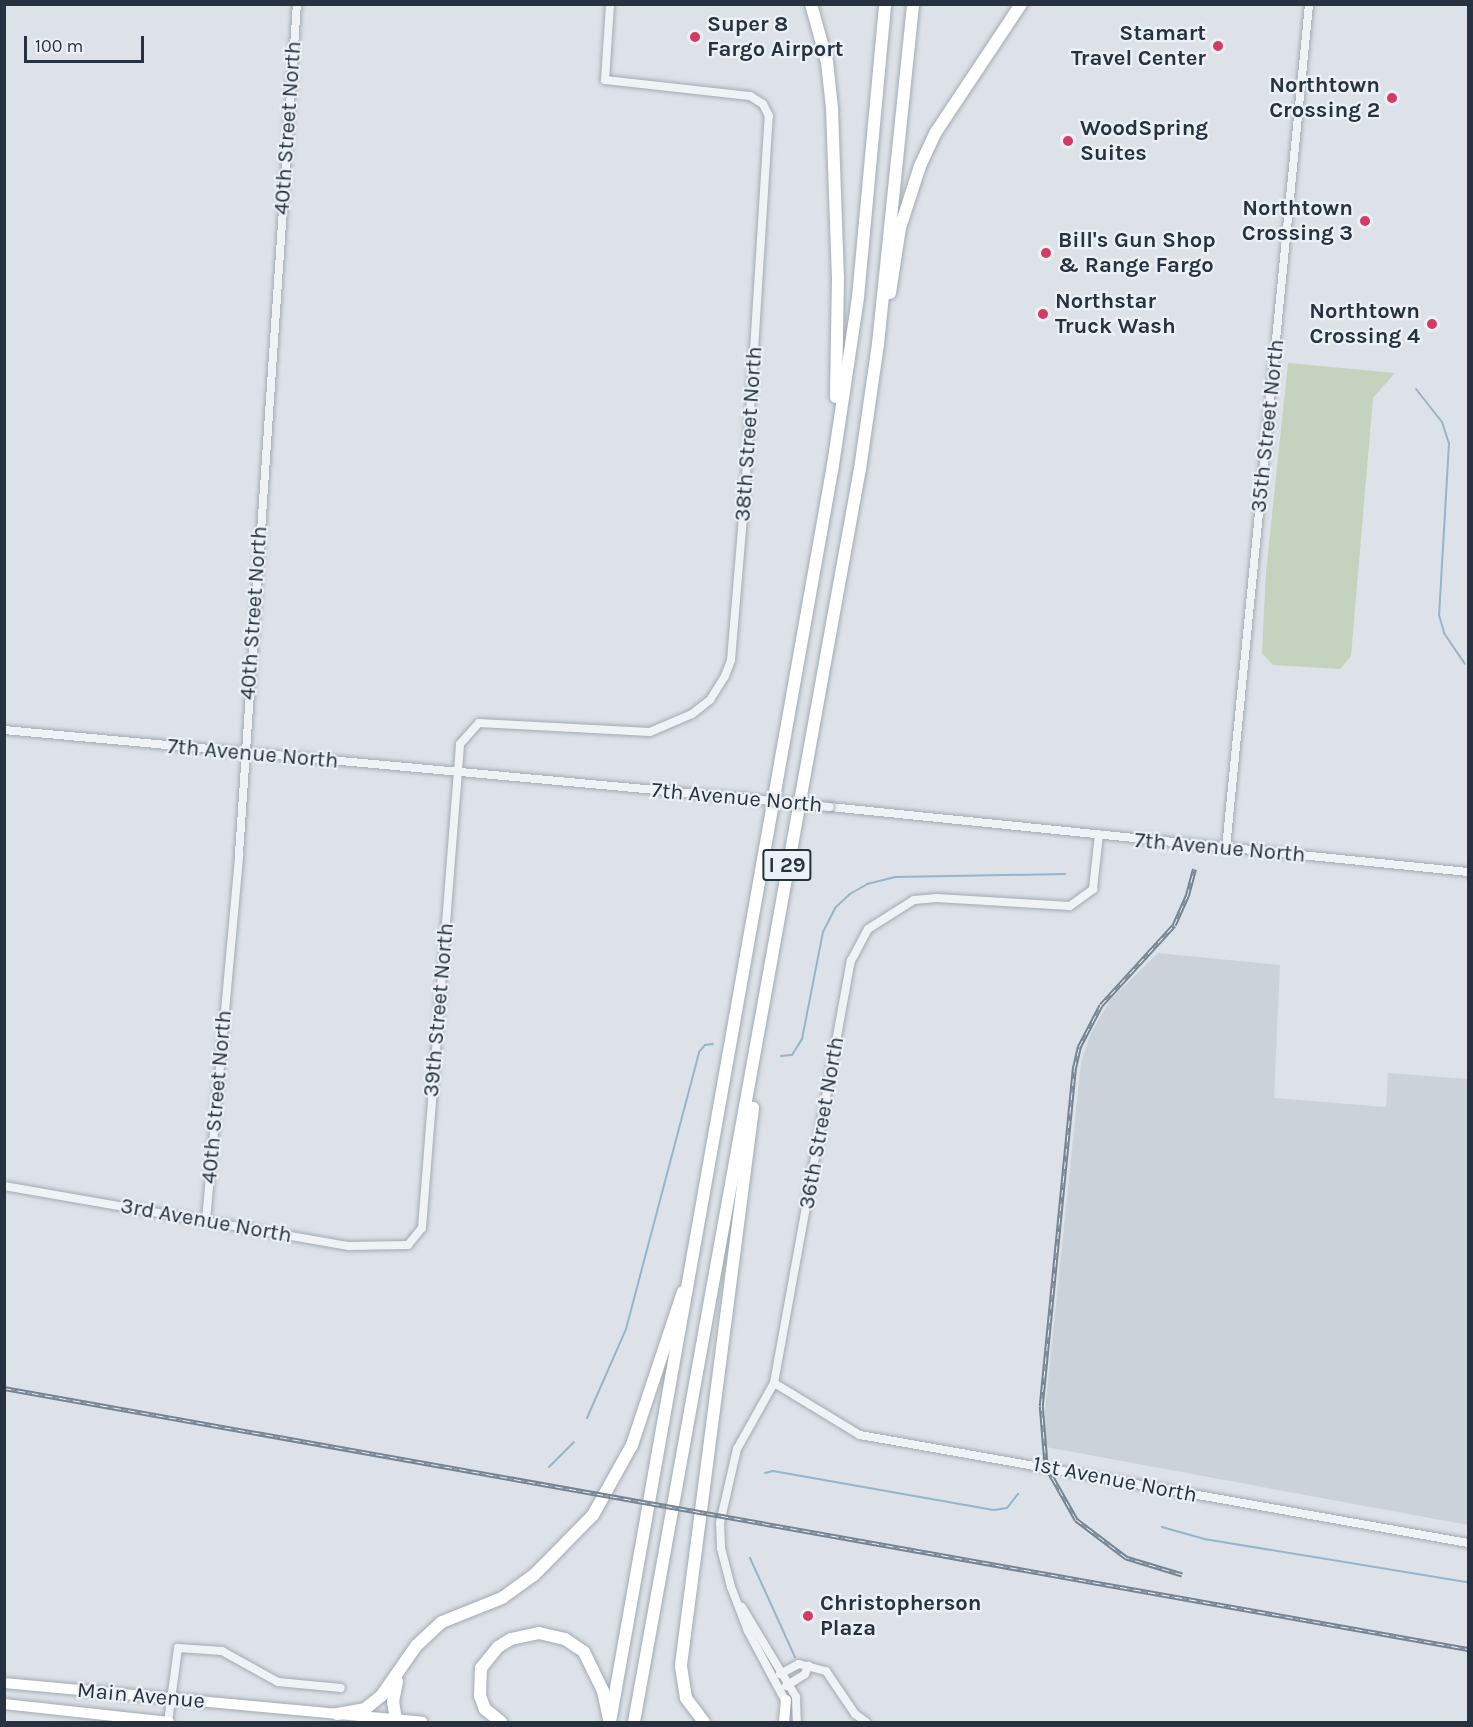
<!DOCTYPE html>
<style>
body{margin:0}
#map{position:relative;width:1473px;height:1727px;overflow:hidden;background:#dde2e8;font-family:Karla,sans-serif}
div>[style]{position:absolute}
.built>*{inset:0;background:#cbd2da}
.green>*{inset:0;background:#c5d2bd}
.stream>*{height:2px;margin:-1px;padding:0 1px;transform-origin:1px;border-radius:1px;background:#95b5ca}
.roads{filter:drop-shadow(0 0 2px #a2aab2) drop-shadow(0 0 2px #a2aab2)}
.minor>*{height:8px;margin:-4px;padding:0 4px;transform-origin:4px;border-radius:4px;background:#f0f3f6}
.major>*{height:10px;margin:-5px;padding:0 5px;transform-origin:5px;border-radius:5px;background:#fff}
.highway>*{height:12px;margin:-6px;padding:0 6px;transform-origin:6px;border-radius:6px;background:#fff}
.rail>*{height:4.5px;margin-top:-2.25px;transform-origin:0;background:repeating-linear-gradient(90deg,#ecf1f5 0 7px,#768492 0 14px);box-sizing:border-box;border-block:2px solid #768492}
.bridges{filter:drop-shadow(0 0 2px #a2aab2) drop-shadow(0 0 2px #a2aab2)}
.minor-bridge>*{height:8px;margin:-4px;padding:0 4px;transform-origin:4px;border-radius:4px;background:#f0f3f6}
.dots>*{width:16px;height:16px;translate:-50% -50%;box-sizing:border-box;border:3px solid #ecf1f5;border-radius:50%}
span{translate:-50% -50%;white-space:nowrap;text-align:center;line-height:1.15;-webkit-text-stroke:4.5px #ecf1f5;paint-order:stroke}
.shield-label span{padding:2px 4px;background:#ecf1f5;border:2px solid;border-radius:4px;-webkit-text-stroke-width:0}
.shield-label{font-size:21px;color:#26323f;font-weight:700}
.poi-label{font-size:22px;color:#26323f;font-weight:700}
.left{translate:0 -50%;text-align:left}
.right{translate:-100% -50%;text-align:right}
.street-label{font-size:22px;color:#26323f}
.frame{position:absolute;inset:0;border:6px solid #26323f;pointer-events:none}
.scale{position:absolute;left:24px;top:36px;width:120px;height:27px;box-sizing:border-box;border:3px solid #26323f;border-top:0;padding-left:8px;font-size:18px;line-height:21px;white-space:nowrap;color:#26323f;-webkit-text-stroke:4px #ecf1f5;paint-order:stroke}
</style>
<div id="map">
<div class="built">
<i style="clip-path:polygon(1158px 953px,1280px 965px,1274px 1098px,1386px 1107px,1388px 1073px,1468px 1079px,1468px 1525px,1046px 1447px,1045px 1410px,1081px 1062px,1091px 1033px,1110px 1000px)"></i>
</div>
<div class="green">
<i style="clip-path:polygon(1288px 363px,1395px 373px,1373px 398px,1351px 656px,1340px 669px,1273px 665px,1262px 653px,1266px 572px)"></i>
</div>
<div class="stream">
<i style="left:1416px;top:389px;width:42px;rotate:51.8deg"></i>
<i style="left:1442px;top:422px;width:22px;rotate:72deg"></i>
<i style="left:1449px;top:443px;width:172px;rotate:93.3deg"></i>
<i style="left:1439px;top:615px;width:19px;rotate:74deg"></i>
<i style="left:1444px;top:633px;width:37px;rotate:56deg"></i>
<i style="left:781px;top:1056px;width:11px;rotate:-5deg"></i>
<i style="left:792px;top:1055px;width:19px;rotate:-58deg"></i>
<i style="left:802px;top:1039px;width:109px;rotate:-78.9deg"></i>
<i style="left:823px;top:932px;width:28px;rotate:-63deg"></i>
<i style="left:836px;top:907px;width:19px;rotate:-43deg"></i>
<i style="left:850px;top:894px;width:20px;rotate:-30deg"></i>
<i style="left:867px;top:884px;width:29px;rotate:-14deg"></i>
<i style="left:895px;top:877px;width:170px;rotate:-1deg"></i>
<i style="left:587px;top:1418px;width:97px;rotate:-66.3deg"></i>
<i style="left:626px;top:1329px;width:286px;rotate:-75.2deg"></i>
<i style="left:699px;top:1052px;width:9px;rotate:-49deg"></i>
<i style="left:705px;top:1045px;width:8px;rotate:-7deg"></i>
<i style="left:549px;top:1467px;width:35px;rotate:-45deg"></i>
<i style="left:765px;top:1473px;width:8px;rotate:-14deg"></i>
<i style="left:773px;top:1471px;width:224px;rotate:10deg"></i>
<i style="left:994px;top:1510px;width:13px;rotate:-9deg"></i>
<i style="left:1007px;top:1508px;width:18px;rotate:-52deg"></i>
<i style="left:1162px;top:1527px;width:44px;rotate:15.9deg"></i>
<i style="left:1204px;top:1539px;width:267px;rotate:9.3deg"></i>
<i style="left:750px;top:1558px;width:109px;rotate:65.6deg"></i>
</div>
<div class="roads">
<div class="minor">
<i style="left:4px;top:730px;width:742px;rotate:5.26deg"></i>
<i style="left:830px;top:807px;width:641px;rotate:5.82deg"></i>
<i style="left:1226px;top:848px;width:848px;rotate:-84.38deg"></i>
<i style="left:4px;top:1186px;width:350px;rotate:9.9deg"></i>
<i style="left:349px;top:1246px;width:59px;rotate:-1deg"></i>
<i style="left:408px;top:1245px;width:22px;rotate:-51deg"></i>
<i style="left:422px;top:1228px;width:485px;rotate:-85.5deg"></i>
<i style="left:460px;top:744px;width:28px;rotate:-48deg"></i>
<i style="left:479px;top:723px;width:171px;rotate:3deg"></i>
<i style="left:650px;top:732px;width:46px;rotate:-23.2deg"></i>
<i style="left:692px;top:714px;width:23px;rotate:-38deg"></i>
<i style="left:710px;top:700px;width:28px;rotate:-58deg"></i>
<i style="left:725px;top:676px;width:17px;rotate:-69deg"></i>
<i style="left:731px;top:660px;width:168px;rotate:-85.2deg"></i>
<i style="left:745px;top:493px;width:378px;rotate:-86.4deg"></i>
<i style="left:769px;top:116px;width:13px;rotate:-117deg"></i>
<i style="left:763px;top:104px;width:15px;rotate:-148deg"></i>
<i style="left:750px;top:96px;width:146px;rotate:-173.7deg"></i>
<i style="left:605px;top:80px;width:76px;rotate:-86.2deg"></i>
<i style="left:206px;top:1220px;width:367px;rotate:-84.8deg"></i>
<i style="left:239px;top:854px;width:852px;rotate:-86.1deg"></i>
<i style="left:774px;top:1383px;width:100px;rotate:31.2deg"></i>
<i style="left:860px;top:1435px;width:618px;rotate:10.07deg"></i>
<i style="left:742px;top:1607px;width:105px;rotate:59deg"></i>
<i style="left:796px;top:1697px;width:25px;rotate:88deg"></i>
<i style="left:780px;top:1674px;width:21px;rotate:-28deg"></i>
<i style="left:799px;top:1664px;width:28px;rotate:15deg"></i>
<i style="left:826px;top:1671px;width:52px;rotate:56deg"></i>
<i style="left:855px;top:1714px;width:14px;rotate:36deg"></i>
<i style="left:786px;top:1686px;width:22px;rotate:-32deg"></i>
<i style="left:805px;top:1674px;width:9px;rotate:-69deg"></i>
<i style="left:786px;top:1702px;width:81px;rotate:-118.2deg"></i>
<i style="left:748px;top:1631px;width:47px;rotate:-111.1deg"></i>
<i style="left:731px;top:1587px;width:40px;rotate:-104.4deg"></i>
<i style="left:721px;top:1548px;width:25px;rotate:-92deg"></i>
<i style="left:720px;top:1523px;width:76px;rotate:-77.1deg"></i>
<i style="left:737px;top:1449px;width:76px;rotate:-60.7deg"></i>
<i style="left:774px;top:1383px;width:429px;rotate:-79.7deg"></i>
<i style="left:851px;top:961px;width:36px;rotate:-62deg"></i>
<i style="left:868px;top:929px;width:54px;rotate:-32.2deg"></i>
<i style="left:914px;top:900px;width:23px;rotate:-5deg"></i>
<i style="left:937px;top:898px;width:133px;rotate:3.4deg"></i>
<i style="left:1070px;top:906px;width:29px;rotate:-36deg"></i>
<i style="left:1093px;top:889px;width:55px;rotate:-83.8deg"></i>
<i style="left:168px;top:1722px;width:75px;rotate:-82.3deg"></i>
<i style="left:178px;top:1648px;width:44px;rotate:3.9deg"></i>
<i style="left:222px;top:1651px;width:64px;rotate:29deg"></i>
<i style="left:278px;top:1682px;width:63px;rotate:5.4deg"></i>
</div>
<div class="major">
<i style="left:4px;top:1683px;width:420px;rotate:5.3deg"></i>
<i style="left:4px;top:1704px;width:166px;rotate:6.2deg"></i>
<i style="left:784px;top:1722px;width:22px;rotate:-85deg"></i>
</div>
<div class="highway">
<i style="left:811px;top:4px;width:60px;rotate:74.6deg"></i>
<i style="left:827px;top:62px;width:46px;rotate:83.8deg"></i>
<i style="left:832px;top:108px;width:169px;rotate:88deg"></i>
<i style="left:838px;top:277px;width:120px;rotate:91deg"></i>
<i style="left:890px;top:293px;width:66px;rotate:-81.3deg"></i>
<i style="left:900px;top:228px;width:65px;rotate:-72.1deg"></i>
<i style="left:920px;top:166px;width:38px;rotate:-65deg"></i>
<i style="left:936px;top:132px;width:154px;rotate:-56.4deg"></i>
<i style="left:337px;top:1714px;width:28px;rotate:-10deg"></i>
<i style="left:365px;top:1709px;width:22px;rotate:-39deg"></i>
<i style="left:382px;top:1695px;width:60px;rotate:-55.2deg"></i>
<i style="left:416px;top:1646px;width:35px;rotate:-43deg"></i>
<i style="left:442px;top:1622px;width:65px;rotate:-21.8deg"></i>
<i style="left:502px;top:1598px;width:39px;rotate:-36deg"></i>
<i style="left:534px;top:1575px;width:84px;rotate:-45.5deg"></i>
<i style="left:593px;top:1515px;width:80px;rotate:-60.9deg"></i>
<i style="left:632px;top:1445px;width:161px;rotate:-71.6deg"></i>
<i style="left:396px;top:1720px;width:18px;rotate:-99deg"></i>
<i style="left:393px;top:1702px;width:21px;rotate:-79deg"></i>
<i style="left:501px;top:1722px;width:21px;rotate:-141deg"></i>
<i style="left:485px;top:1709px;width:14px;rotate:-111deg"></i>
<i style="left:480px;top:1696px;width:28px;rotate:-88deg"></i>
<i style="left:481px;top:1668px;width:27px;rotate:-51deg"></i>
<i style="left:498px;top:1647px;width:15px;rotate:-32deg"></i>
<i style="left:511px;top:1639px;width:29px;rotate:-12deg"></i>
<i style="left:539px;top:1633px;width:27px;rotate:13deg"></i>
<i style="left:565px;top:1639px;width:23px;rotate:34deg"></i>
<i style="left:584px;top:1652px;width:43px;rotate:64deg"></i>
<i style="left:603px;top:1691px;width:29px;rotate:78deg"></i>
<i style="left:610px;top:1722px;width:1277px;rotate:-79.94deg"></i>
<i style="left:833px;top:465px;width:170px;rotate:-81.5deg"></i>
<i style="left:858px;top:297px;width:294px;rotate:-84.7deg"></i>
<i style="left:634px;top:1722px;width:1273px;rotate:-79.78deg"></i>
<i style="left:860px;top:469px;width:126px;rotate:-81.8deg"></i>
<i style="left:878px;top:344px;width:342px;rotate:-84.1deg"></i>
<i style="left:704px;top:1722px;width:30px;rotate:-127deg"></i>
<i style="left:686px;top:1698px;width:33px;rotate:-99deg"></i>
<i style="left:681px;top:1665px;width:562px;rotate:-82.63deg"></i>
</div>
</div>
<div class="rail">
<i style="left:4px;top:1388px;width:1487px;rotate:10.11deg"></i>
<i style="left:1182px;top:1575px;width:59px;rotate:-163.1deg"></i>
<i style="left:1126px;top:1558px;width:63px;rotate:-142.8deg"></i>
<i style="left:1076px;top:1520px;width:61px;rotate:-119.5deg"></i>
<i style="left:1046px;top:1467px;width:61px;rotate:-94.7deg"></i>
<i style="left:1041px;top:1406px;width:339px;rotate:-84.4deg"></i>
<i style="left:1074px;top:1069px;width:23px;rotate:-77deg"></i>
<i style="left:1079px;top:1047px;width:47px;rotate:-62.4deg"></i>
<i style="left:1101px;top:1005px;width:108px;rotate:-47.6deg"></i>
<i style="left:1174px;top:925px;width:32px;rotate:-66deg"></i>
<i style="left:1187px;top:896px;width:28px;rotate:-75deg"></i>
</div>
<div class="bridges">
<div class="minor-bridge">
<i style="left:743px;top:798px;width:87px;rotate:5.9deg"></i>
</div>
</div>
<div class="dots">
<i style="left:695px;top:37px;background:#d53a64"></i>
<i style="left:1218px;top:46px;background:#d53a64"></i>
<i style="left:1392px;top:98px;background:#d53a64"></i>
<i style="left:1068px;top:141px;background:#d53a64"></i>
<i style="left:1365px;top:221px;background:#d53a64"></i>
<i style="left:1046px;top:253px;background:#d53a64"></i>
<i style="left:1043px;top:314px;background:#d53a64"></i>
<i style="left:1432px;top:324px;background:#d53a64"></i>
<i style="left:808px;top:1616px;background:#d53a64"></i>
</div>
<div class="shield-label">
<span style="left:787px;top:865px">I 29</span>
</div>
<div class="poi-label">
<span class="left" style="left:707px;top:37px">Super 8<br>Fargo Airport</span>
<span class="right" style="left:1206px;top:46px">Stamart<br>Travel Center</span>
<span class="right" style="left:1380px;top:98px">Northtown<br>Crossing 2</span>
<span class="left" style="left:1080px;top:141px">WoodSpring<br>Suites</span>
<span class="right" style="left:1353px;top:221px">Northtown<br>Crossing 3</span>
<span class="left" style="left:1058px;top:253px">Bill's Gun Shop<br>&amp; Range Fargo</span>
<span class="left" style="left:1055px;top:314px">Northstar<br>Truck Wash</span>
<span class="right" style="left:1420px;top:324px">Northtown<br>Crossing 4</span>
<span class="left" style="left:820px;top:1616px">Christopherson<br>Plaza</span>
</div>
<div class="street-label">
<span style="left:288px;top:128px;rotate:-86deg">40th Street North</span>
<span style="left:1268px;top:426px;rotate:-84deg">35th Street North</span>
<span style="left:749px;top:434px;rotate:-86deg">38th Street North</span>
<span style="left:254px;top:613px;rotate:-86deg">40th Street North</span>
<span style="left:253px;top:754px;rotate:5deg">7th Avenue North</span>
<span style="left:737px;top:798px;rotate:5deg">7th Avenue North</span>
<span style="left:1220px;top:848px;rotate:5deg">7th Avenue North</span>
<span style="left:439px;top:1010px;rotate:-85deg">39th Street North</span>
<span style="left:217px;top:1097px;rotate:-85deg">40th Street North</span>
<span style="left:822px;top:1123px;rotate:-80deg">36th Street North</span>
<span style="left:206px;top:1221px;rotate:10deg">3rd Avenue North</span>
<span style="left:1115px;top:1480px;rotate:11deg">1st Avenue North</span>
<span style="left:141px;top:1696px;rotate:5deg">Main Avenue</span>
</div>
<div class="frame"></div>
<div class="scale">100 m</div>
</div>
